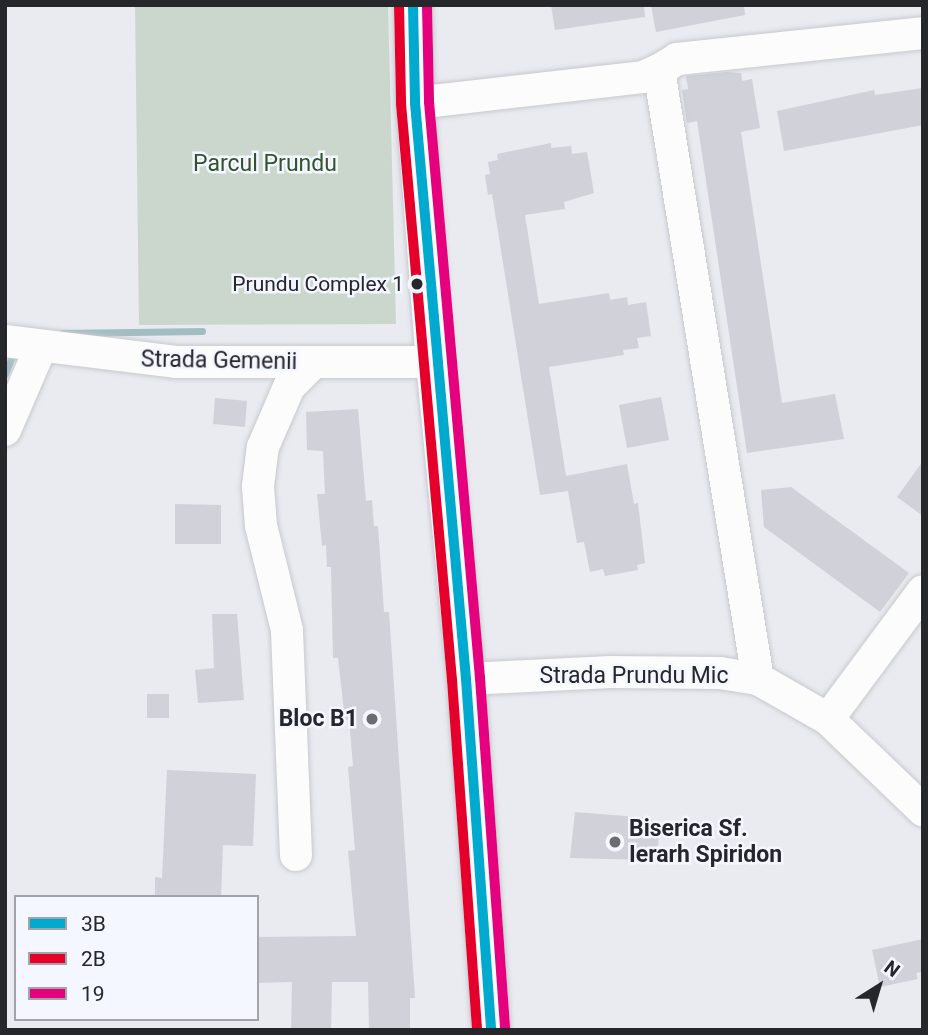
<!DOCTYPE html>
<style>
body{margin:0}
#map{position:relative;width:928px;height:1035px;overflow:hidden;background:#e9ebf0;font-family:Roboto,sans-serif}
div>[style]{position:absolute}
.green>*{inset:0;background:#cbd6cc}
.stream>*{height:7px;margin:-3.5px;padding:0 3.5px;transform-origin:3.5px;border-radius:3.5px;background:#a2bec3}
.building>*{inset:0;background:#d0d1d9}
.roads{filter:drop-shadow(0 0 2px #c7c9cd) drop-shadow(0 0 2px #c7c9cd)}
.minor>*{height:32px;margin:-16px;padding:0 16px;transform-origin:16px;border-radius:16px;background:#fcfcfd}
.major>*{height:38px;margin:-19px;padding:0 19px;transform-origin:19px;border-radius:19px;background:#fcfcfd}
.bus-1>*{height:10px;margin:-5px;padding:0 5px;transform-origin:5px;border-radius:5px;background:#00a9ce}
.bus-2>*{height:10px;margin:-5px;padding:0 5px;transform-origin:5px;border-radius:5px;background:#e4002b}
.bus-3>*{height:10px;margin:-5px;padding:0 5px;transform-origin:5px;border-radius:5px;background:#e5007d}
.dots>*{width:19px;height:19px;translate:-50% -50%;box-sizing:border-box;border:4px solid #f4f7ff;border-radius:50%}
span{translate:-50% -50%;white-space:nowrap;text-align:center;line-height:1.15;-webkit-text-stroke:5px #f4f7ff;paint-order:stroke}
.bus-label{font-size:21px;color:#25272a}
.right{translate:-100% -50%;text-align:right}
.park-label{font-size:23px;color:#32542d}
.street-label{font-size:23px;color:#25272a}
.poi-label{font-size:23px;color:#25272a;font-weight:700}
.left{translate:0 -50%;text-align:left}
.frame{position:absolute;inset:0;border:7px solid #25272a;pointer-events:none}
.legend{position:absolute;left:14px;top:895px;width:245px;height:126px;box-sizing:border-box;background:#f4f7ff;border:2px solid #a1a4aa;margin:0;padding:9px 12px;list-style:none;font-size:21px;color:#25272a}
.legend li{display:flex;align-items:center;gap:14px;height:35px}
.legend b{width:35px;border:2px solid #a1a4aa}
.north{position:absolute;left:844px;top:951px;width:70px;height:70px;-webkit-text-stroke:5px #f4f7ff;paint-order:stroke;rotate:37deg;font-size:19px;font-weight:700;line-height:28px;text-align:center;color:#25272a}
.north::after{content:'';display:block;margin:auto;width:24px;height:32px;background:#25272a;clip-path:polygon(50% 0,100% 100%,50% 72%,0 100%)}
</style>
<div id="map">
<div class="green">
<i style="clip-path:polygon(135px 5px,388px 5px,396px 324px,139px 325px)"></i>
</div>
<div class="stream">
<i style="left:62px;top:333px;width:140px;rotate:-0.8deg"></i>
<i style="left:5px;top:374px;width:27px;rotate:-68deg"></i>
</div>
<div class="building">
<i style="clip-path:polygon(551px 5px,644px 5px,645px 17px,555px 30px)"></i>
<i style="clip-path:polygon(651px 5px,744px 5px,745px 15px,656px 32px)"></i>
<i style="clip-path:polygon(727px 72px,741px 73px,742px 81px,752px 79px,760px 128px,741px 132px,782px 403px,835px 394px,844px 439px,747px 453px,697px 121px,687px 123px,682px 90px,688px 89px,686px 76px)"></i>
<i style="clip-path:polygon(923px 88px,923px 125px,784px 151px,777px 111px,874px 90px,875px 95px)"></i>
<i style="clip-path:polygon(551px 143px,551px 148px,571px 146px,572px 154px,587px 152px,594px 193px,564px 202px,565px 209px,525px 215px,539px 304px,609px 293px,610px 300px,627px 297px,628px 305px,646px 302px,651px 336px,637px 338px,639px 348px,623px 350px,624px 355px,549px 367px,566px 476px,627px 464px,634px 504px,638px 503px,645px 563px,637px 565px,638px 570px,605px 576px,603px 569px,590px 572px,584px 542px,577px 543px,568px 491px,540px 495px,492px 194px,488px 195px,485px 175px,490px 174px,488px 162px,498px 160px,497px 154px)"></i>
<i style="clip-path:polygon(661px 397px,669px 440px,627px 448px,619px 405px)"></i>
<i style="clip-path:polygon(215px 398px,247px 401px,245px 427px,213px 424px)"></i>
<i style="clip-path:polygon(358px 409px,366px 501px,372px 500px,374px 526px,378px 526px,384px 612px,389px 612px,415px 998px,410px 998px,410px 1030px,369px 1030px,368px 982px,332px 982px,331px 1030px,291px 1030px,292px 982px,257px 983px,257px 937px,356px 936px,348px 851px,355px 850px,348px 767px,353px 766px,349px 719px,345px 720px,338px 658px,333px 658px,331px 567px,327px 567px,326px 545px,322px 546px,317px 494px,325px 494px,323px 451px,307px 450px,306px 412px)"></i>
<i style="clip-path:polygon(923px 461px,923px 516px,897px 497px)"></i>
<i style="clip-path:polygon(791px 487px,909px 573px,880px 612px,764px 527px,761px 490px)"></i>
<i style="clip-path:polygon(175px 504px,221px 505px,221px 544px,175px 544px)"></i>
<i style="clip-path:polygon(212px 614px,237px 614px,244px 700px,198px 703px,195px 670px,214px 668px)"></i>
<i style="clip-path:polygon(147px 694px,169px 694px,169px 718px,147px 718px)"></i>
<i style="clip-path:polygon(167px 770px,256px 774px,253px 846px,223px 845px,221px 897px,155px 897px,155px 877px,162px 878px)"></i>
<i style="clip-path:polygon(575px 812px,650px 818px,659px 829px,658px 849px,646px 860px,570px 858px)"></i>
<i style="clip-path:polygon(923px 939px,923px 972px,916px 973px,918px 979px,880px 987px,872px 950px)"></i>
</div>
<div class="roads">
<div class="minor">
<i style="left:659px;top:70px;width:21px;rotate:-31deg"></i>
<i style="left:677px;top:59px;width:247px;rotate:-6deg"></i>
<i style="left:415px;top:103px;width:229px;rotate:-6.5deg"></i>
<i style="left:643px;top:77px;width:17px;rotate:-24deg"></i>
<i style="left:659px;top:70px;width:617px;rotate:80.77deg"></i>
<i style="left:5px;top:341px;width:172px;rotate:7deg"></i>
<i style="left:176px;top:362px;width:259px"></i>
<i style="left:5px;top:430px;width:90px;rotate:-66.6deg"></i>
<i style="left:466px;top:679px;width:145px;rotate:-2.8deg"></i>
<i style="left:611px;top:672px;width:109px;rotate:0.5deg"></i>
<i style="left:720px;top:673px;width:38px;rotate:9deg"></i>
<i style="left:758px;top:679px;width:81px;rotate:29.7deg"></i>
<i style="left:828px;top:719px;width:132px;rotate:43.8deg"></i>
<i style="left:828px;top:719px;width:159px;rotate:-53.4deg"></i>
<i style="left:296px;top:855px;width:225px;rotate:-92.3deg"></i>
<i style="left:287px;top:630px;width:107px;rotate:-104deg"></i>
<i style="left:261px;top:526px;width:40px;rotate:-94.3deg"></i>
<i style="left:258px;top:486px;width:39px;rotate:-83deg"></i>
<i style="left:263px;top:447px;width:65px;rotate:-66.6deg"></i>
<i style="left:289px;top:387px;width:34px;rotate:-45deg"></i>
</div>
<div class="major">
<i style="left:413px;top:5px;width:98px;rotate:88.8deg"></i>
<i style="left:415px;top:103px;width:260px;rotate:85.6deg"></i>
<i style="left:435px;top:362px;width:319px;rotate:84.4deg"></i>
<i style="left:466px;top:679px;width:352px;rotate:85.9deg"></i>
</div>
</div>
<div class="bus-1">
<i style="left:413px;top:5px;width:98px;rotate:88.8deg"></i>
<i style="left:415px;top:103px;width:578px;rotate:84.94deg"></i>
<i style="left:466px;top:679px;width:352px;rotate:85.9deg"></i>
</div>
<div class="bus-2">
<i style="left:399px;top:5px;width:99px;rotate:88.8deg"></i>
<i style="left:401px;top:104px;width:578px;rotate:84.94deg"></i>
<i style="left:452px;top:680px;width:351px;rotate:85.9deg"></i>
</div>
<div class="bus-3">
<i style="left:427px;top:5px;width:97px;rotate:88.8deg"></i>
<i style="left:429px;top:102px;width:578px;rotate:84.94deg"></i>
<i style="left:480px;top:678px;width:352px;rotate:85.9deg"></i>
</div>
<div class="dots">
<i style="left:417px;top:284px;background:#25272a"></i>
<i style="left:372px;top:719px;background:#6a6c6f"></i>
<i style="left:615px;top:842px;background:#6a6c6f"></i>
</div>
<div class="bus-label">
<span class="right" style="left:404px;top:284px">Prundu Complex 1</span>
</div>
<div class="park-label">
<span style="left:265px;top:164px">Parcul Prundu</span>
</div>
<div class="street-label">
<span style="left:219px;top:361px;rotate:1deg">Strada Gemenii</span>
<span style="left:634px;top:676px">Strada Prundu Mic</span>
</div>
<div class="poi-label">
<span class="right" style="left:358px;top:719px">Bloc B1</span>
<span class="left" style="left:629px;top:842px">Biserica Sf.<br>Ierarh Spiridon</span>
</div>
<div class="frame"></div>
<ul class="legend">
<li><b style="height:9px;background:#00a9ce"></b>3B</li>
<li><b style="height:9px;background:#e4002b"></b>2B</li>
<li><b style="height:9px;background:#e5007d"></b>19</li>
</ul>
<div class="north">N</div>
</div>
